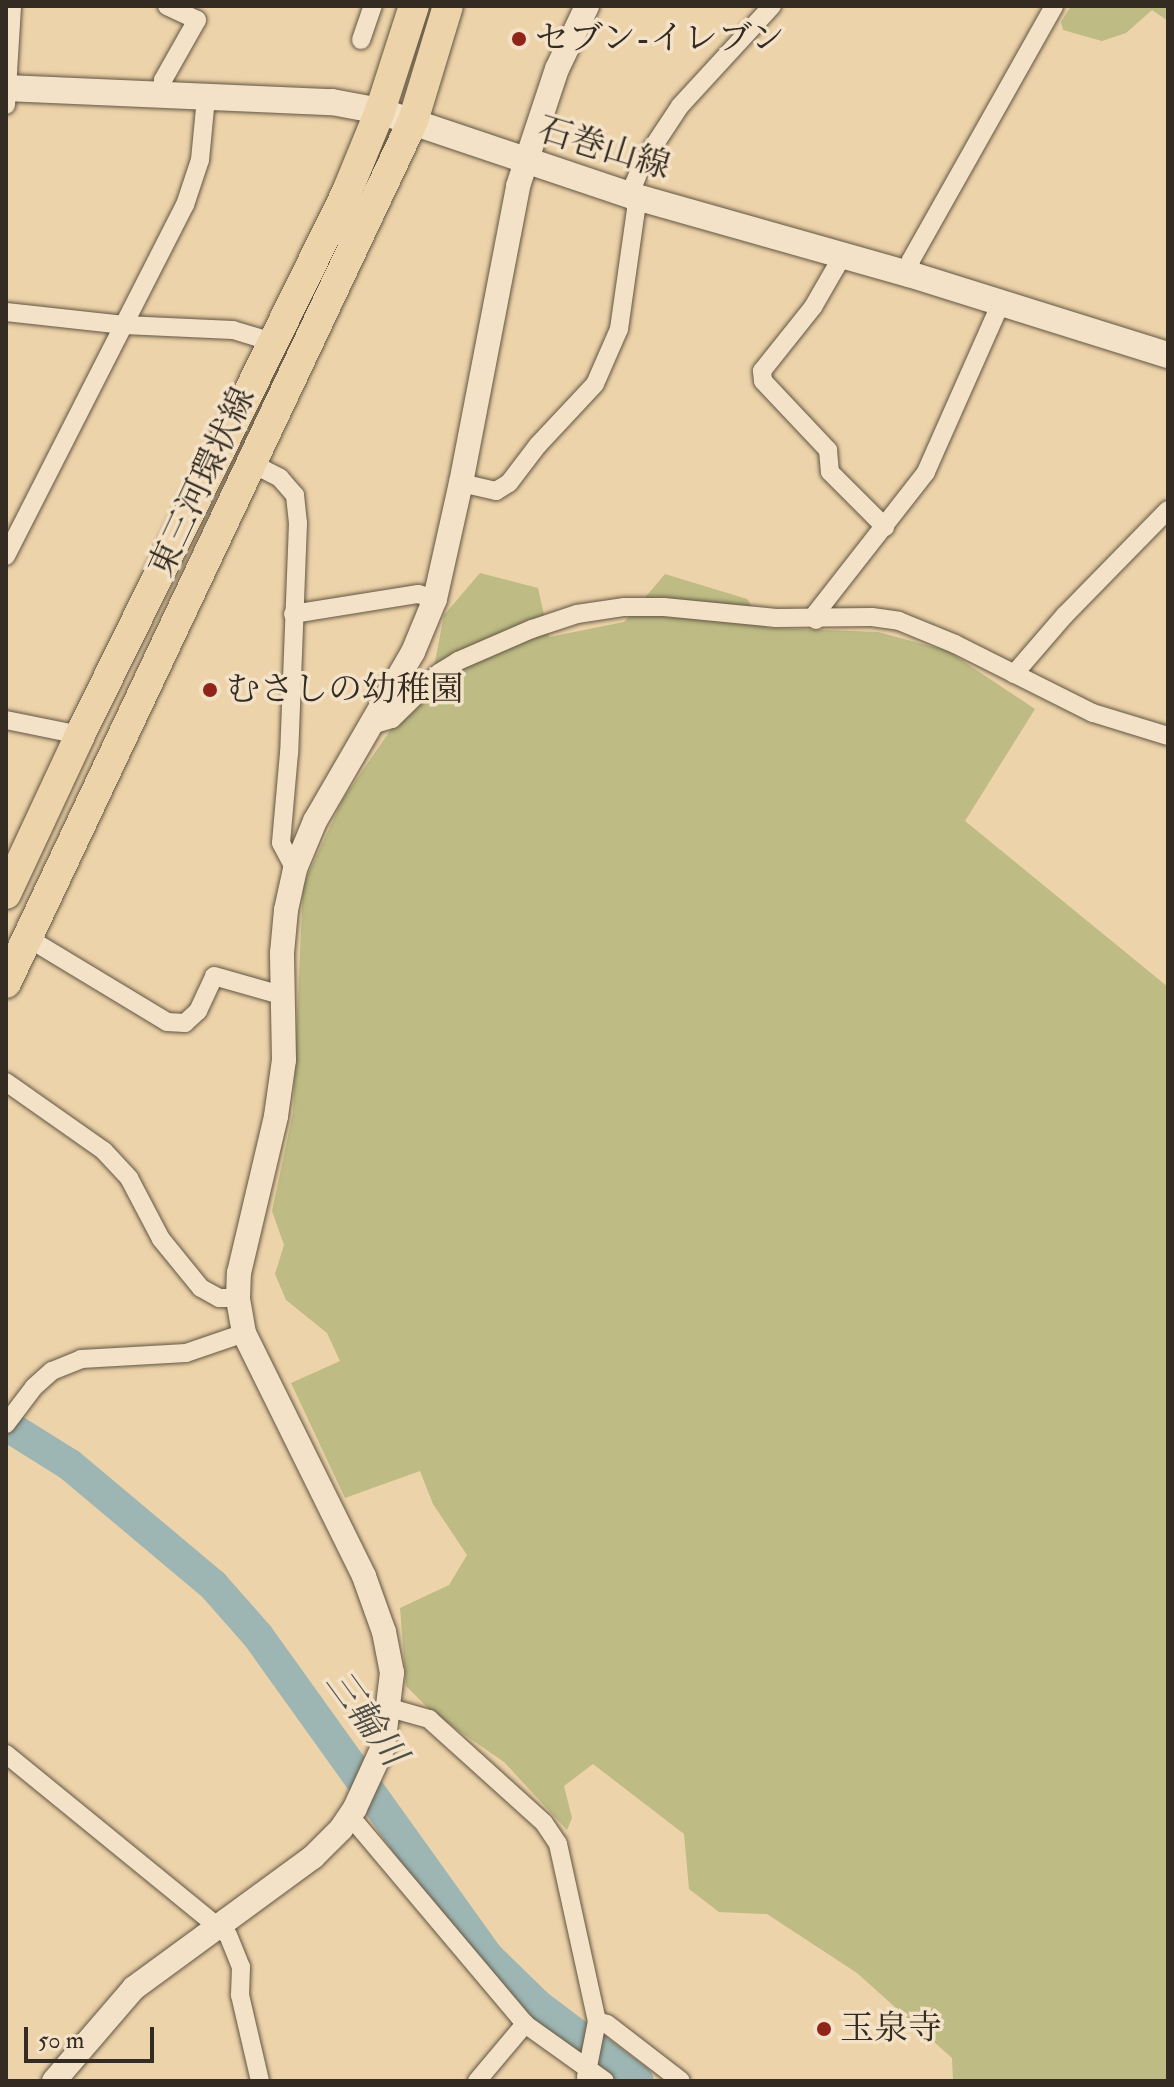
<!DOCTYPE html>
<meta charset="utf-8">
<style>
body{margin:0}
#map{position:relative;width:1174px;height:2087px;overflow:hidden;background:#edd3a9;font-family:"IM FELL Double Pica","Noto Serif JP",serif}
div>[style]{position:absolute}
.green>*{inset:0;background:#bebb84}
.river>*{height:32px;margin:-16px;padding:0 16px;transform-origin:16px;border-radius:16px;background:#9db6b3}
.roads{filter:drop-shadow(0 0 2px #625644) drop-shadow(0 0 2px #625644)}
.minor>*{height:18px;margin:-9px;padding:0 9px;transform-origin:9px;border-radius:9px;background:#f3e2c7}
.tertiary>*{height:24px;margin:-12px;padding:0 12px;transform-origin:12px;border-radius:12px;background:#f3e2c7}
.secondary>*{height:26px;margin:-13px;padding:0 13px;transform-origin:13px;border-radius:13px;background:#f3e2c7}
.primary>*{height:30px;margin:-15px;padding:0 15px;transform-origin:15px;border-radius:15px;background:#edd3a9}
.dots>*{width:22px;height:22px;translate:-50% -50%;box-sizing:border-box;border:4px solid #f3e2c7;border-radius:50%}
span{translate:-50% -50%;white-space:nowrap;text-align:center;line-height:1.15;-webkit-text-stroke:7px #f3e2c7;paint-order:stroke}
.poi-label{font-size:34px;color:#342c23}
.left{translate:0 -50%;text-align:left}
.street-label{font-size:34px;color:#342c23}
.water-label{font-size:36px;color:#4e4e47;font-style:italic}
.frame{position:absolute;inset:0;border:8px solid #342c23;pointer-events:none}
.scale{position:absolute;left:24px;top:2027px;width:130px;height:36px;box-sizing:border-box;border:4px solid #342c23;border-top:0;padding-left:10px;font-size:24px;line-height:28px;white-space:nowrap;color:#342c23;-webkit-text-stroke:6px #f3e2c7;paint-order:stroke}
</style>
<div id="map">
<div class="green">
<i style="clip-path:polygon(1071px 6px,1168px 6px,1168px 21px,1152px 10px,1126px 33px,1102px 41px,1063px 30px,1061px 22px)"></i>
<i style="clip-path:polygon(480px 573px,538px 588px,549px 637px,624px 622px,665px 574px,747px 599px,767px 628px,878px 632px,948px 651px,1035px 709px,965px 821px,1168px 987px,1168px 2081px,953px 2081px,952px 2058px,857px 1973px,767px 1914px,719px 1912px,689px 1889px,684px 1834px,593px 1764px,564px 1786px,572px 1818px,567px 1830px,504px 1762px,433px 1713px,406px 1686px,400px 1608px,449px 1585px,467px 1555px,433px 1504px,420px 1471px,345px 1498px,291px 1383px,340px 1361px,327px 1333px,286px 1300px,275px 1274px,284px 1245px,272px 1211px,293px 1112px,303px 885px,343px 799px,394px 725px,429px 693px,444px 615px)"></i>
</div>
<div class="river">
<i style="left:6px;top:1425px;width:75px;rotate:32deg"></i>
<i style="left:70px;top:1465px;width:187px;rotate:40deg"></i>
<i style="left:213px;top:1585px;width:68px;rotate:48.6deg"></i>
<i style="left:258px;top:1636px;width:393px;rotate:54.4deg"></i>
<i style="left:487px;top:1956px;width:70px;rotate:44.4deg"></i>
<i style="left:537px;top:2005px;width:126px;rotate:37deg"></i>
</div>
<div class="roads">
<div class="minor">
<i style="left:361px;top:40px;width:36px;rotate:-71deg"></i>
<i style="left:162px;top:94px;width:14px;rotate:-86deg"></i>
<i style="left:163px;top:80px;width:69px;rotate:-60.5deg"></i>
<i style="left:197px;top:20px;width:33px;rotate:-155deg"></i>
<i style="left:6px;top:105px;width:99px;rotate:-86.5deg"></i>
<i style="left:843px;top:255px;width:60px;rotate:120deg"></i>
<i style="left:813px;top:307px;width:82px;rotate:128.6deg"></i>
<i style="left:762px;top:371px;width:10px;rotate:84deg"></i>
<i style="left:763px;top:381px;width:95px;rotate:46.7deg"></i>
<i style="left:828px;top:450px;width:22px;rotate:85deg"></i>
<i style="left:830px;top:472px;width:78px;rotate:45deg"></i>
<i style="left:909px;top:274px;width:14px;rotate:-82deg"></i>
<i style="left:911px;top:260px;width:291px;rotate:-60.6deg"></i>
<i style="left:6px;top:312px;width:119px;rotate:6.3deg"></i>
<i style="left:124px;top:325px;width:109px;rotate:2.6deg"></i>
<i style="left:233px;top:330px;width:42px;rotate:16.7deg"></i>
<i style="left:253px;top:464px;width:30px;rotate:27deg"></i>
<i style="left:280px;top:478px;width:23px;rotate:49deg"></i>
<i style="left:295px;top:495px;width:28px;rotate:84deg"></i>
<i style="left:298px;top:523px;width:230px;rotate:92.2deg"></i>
<i style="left:289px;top:753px;width:90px;rotate:95.1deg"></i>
<i style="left:281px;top:843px;width:30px;rotate:62deg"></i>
<i style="left:461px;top:483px;width:36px;rotate:13deg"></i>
<i style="left:496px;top:491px;width:15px;rotate:-32deg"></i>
<i style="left:509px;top:483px;width:48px;rotate:-52.7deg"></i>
<i style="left:538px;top:445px;width:83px;rotate:-46.9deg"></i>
<i style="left:595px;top:384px;width:60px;rotate:-66.4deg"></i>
<i style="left:619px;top:329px;width:121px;rotate:-81.9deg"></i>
<i style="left:636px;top:209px;width:25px;rotate:-95deg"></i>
<i style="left:634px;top:184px;width:24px;rotate:-68deg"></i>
<i style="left:643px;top:162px;width:67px;rotate:-56.5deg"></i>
<i style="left:680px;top:106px;width:136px;rotate:-47.4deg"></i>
<i style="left:6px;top:556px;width:394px;rotate:-63deg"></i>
<i style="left:185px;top:205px;width:47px;rotate:-71.6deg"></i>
<i style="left:200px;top:160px;width:62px;rotate:-84.5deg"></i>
<i style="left:293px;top:614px;width:127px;rotate:-9.1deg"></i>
<i style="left:418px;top:594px;width:18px;rotate:16deg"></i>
<i style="left:816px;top:620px;width:7px;rotate:-90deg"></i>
<i style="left:816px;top:613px;width:179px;rotate:-52deg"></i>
<i style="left:926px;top:472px;width:185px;rotate:-66.1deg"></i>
<i style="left:1014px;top:674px;width:78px;rotate:-49.2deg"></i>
<i style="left:1065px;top:615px;width:147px;rotate:-45.6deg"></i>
<i style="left:6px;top:720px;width:76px;rotate:11.5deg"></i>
<i style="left:372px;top:725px;width:21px;rotate:-17deg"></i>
<i style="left:392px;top:719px;width:66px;rotate:-44.4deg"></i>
<i style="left:439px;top:673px;width:22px;rotate:-32deg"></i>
<i style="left:458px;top:661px;width:81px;rotate:-23.4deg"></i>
<i style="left:532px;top:629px;width:47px;rotate:-18.4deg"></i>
<i style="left:577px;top:614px;width:48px;rotate:-8.5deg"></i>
<i style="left:624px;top:607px;width:40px"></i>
<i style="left:664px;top:607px;width:113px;rotate:5.6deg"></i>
<i style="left:776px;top:618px;width:96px;rotate:-0.6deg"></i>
<i style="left:872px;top:617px;width:27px;rotate:8deg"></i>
<i style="left:899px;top:621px;width:61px;rotate:22.3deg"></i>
<i style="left:955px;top:644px;width:154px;rotate:26.6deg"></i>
<i style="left:1093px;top:713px;width:78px;rotate:17deg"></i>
<i style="left:28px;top:938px;width:162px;rotate:31.1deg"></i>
<i style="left:167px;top:1022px;width:18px;rotate:3deg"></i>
<i style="left:185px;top:1023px;width:18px;rotate:-43deg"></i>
<i style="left:198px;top:1011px;width:38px;rotate:-65deg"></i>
<i style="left:214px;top:976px;width:73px;rotate:15.9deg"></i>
<i style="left:6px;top:1082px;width:120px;rotate:35.1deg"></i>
<i style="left:104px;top:1151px;width:37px;rotate:47deg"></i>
<i style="left:129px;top:1178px;width:69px;rotate:62.3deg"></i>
<i style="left:161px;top:1239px;width:63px;rotate:50.8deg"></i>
<i style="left:201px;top:1288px;width:21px;rotate:29deg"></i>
<i style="left:219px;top:1298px;width:19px"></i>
<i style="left:6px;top:1424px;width:46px;rotate:-52.9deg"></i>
<i style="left:34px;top:1387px;width:24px;rotate:-42deg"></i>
<i style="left:52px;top:1371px;width:31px;rotate:-22deg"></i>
<i style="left:81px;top:1359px;width:105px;rotate:-3.3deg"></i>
<i style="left:186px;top:1353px;width:61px;rotate:-19deg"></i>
<i style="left:390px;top:1708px;width:41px;rotate:15.8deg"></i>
<i style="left:429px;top:1719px;width:155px;rotate:42.1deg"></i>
<i style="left:544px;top:1823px;width:25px;rotate:56deg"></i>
<i style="left:558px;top:1844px;width:181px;rotate:77.6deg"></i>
<i style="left:597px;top:2021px;width:10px;rotate:17deg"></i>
<i style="left:607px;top:2024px;width:93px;rotate:37.6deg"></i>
<i style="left:6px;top:1754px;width:286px;rotate:39.2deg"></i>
<i style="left:228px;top:1935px;width:35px;rotate:68deg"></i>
<i style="left:241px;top:1967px;width:28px;rotate:92deg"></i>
<i style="left:240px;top:1995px;width:88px;rotate:76.9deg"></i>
<i style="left:350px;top:1816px;width:272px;rotate:49.9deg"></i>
<i style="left:586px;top:2077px;width:57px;rotate:-78.9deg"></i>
<i style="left:477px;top:2081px;width:75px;rotate:-49.9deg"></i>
<i style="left:525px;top:2024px;width:98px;rotate:35.5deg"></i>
</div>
<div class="tertiary">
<i style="left:54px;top:2081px;width:123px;rotate:-49.3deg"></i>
<i style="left:134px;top:1988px;width:222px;rotate:-36.2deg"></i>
<i style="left:313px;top:1857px;width:40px;rotate:-45deg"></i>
<i style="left:341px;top:1829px;width:25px;rotate:-56deg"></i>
<i style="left:355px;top:1808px;width:67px;rotate:-65.3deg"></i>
<i style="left:383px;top:1747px;width:75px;rotate:-83.1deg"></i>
<i style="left:392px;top:1673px;width:42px;rotate:-101deg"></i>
<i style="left:384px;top:1632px;width:59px;rotate:-109.7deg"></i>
<i style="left:364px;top:1576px;width:271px;rotate:-116.3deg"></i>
<i style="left:244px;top:1333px;width:36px;rotate:-100deg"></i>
<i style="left:238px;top:1298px;width:25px;rotate:-88deg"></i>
<i style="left:239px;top:1273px;width:161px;rotate:-76.7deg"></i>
<i style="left:276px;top:1116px;width:57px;rotate:-81.9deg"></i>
<i style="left:284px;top:1060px;width:107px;rotate:-91.1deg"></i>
<i style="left:282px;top:953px;width:43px;rotate:-84.7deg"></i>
<i style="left:286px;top:910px;width:42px;rotate:-77.6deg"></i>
<i style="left:295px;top:869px;width:52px;rotate:-67.4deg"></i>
<i style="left:315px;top:821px;width:195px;rotate:-59.9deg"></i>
<i style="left:413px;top:652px;width:57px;rotate:-67.5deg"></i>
<i style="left:435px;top:599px;width:119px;rotate:-77.4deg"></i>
<i style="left:461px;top:483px;width:302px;rotate:-79.1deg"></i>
<i style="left:518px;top:186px;width:123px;rotate:-71.6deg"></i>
<i style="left:557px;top:69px;width:70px;rotate:-64.5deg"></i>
</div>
<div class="secondary">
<i style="left:6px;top:88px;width:326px;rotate:2.5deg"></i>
<i style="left:332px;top:102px;width:49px;rotate:10.6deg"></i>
<i style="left:380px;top:111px;width:267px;rotate:18.6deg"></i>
<i style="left:633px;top:196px;width:287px;rotate:15.8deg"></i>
<i style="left:909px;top:274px;width:271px;rotate:17.4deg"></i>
</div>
<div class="primary">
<i style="left:6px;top:894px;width:175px;rotate:-65deg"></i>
<i style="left:80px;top:735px;width:603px;rotate:-63.82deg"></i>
<i style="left:346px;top:194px;width:90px;rotate:-67.7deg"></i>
<i style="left:380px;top:111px;width:110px;rotate:-72.1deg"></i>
<i style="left:6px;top:983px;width:953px;rotate:-64.73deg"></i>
<i style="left:413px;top:121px;width:120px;rotate:-73.1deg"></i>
</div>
</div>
<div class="dots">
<i style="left:519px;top:39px;background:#8f2418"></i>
<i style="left:210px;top:690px;background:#8f2418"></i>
<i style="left:824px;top:2029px;background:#8f2418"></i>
</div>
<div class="poi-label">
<span class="left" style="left:535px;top:39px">セブン-イレブン</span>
<span class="left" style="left:226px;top:690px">むさしの幼稚園</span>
<span class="left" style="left:840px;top:2029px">玉泉寺</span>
</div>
<div class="street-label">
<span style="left:604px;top:148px;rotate:17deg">石巻山線</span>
<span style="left:202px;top:482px;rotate:-65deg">東三河環状線</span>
</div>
<div class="water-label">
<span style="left:366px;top:1718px;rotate:54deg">三輪川</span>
</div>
<div class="frame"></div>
<div class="scale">50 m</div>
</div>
